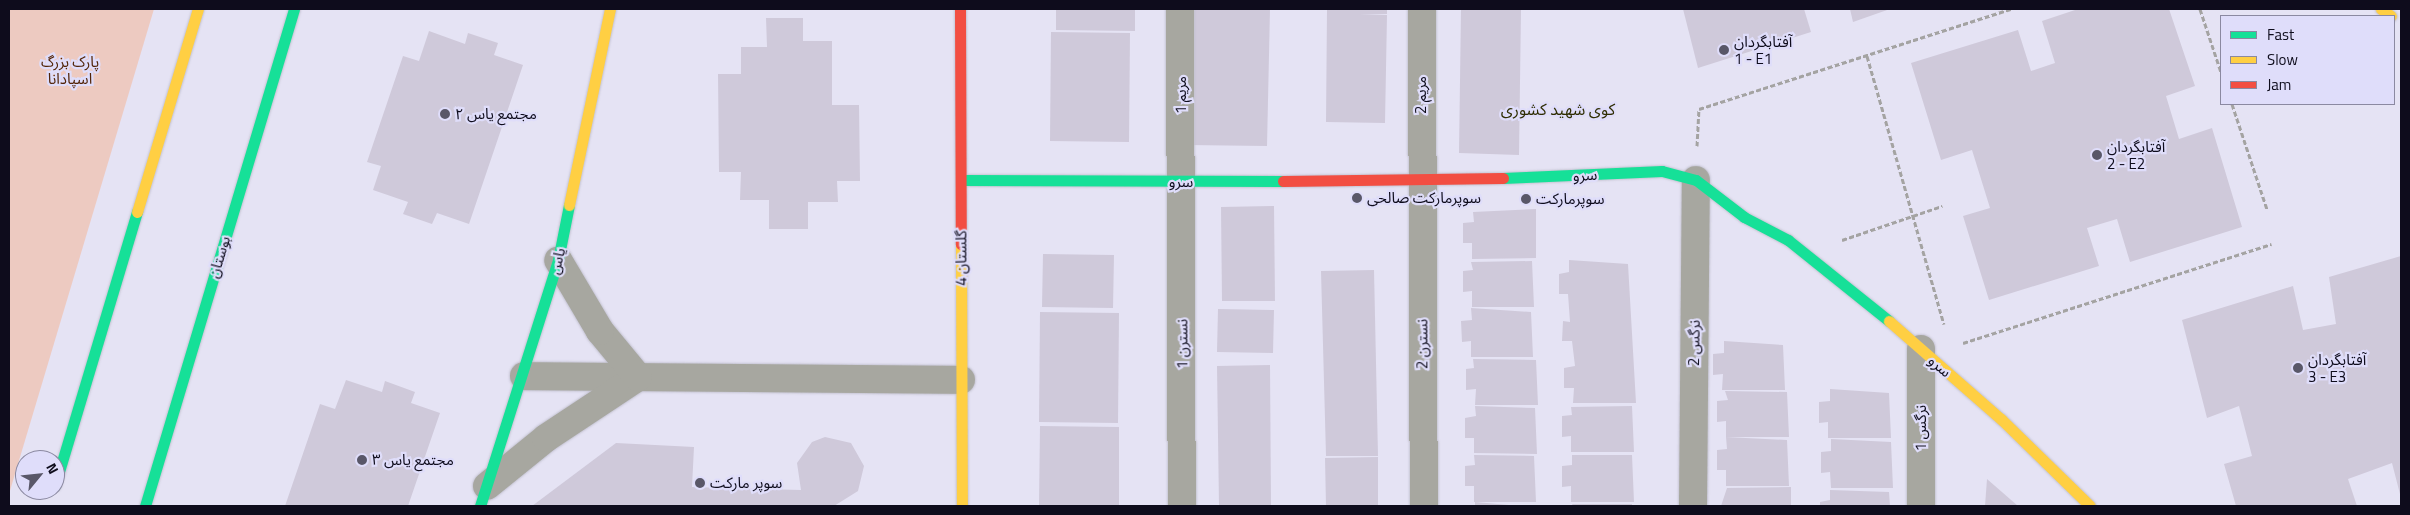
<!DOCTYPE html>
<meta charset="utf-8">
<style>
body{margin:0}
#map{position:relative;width:2410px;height:515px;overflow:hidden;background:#e5e3f4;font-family:"Titillium Web","Noto Sans Arabic",sans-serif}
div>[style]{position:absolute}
.green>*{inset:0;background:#edcac1}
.building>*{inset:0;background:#cfc9da}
.path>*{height:3px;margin-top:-1.5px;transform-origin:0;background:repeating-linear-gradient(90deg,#a4a3a2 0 5px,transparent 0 7.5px)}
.roads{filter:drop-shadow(0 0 1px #c3c2d0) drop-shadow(0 0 1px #c3c2d0)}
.street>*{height:28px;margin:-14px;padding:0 14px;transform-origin:14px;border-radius:14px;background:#a7a7a0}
.fast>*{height:11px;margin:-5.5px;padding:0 5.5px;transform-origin:5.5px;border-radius:5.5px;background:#16e098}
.slow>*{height:11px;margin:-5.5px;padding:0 5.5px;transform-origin:5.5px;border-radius:5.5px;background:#ffcf43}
.jam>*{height:11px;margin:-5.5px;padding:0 5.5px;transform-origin:5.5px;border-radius:5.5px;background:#f24e42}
.dots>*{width:14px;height:14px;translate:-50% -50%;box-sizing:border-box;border:2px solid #dfddfa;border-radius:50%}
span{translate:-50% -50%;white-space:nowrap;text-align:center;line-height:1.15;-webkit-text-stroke:4.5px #dfddfa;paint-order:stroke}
.poi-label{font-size:15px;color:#0e0c1c}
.left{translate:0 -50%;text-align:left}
.park-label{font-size:15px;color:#522407}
.street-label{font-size:15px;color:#0e0c1c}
.neighbourhood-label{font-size:16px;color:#2f2e03}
.frame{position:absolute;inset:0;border:10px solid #0e0c1c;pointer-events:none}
.legend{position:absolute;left:2220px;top:15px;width:175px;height:90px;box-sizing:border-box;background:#dfddfa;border:1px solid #8b89a1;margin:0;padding:6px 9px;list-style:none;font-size:15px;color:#0e0c1c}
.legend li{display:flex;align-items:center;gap:10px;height:25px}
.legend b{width:25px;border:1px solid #8b89a1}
.north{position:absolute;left:15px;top:450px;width:50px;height:50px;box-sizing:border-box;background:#dfddfa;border:1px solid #8b89a1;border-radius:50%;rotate:62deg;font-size:14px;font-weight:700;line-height:20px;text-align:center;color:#0e0c1c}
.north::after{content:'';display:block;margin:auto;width:18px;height:22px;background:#595768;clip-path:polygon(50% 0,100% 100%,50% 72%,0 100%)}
</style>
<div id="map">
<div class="green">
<i style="clip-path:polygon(9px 9px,154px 9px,9px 494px)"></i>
</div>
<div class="building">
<i style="clip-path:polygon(1056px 9px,1135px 9px,1135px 31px,1056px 30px)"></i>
<i style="clip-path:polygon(1189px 9px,1270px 9px,1267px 146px,1187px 145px)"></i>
<i style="clip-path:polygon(1327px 9px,1387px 9px,1387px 14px,1360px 14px,1387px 15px,1385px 123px,1326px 122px)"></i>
<i style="clip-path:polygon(1461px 9px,1521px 9px,1519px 155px,1459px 153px)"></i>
<i style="clip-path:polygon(1683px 9px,1804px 9px,1811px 32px,1698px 68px)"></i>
<i style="clip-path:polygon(1850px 9px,1890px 9px,1853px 22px)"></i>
<i style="clip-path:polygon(2078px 9px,2169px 9px,2195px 86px,2166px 96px,2179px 139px,2212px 128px,2242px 227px,2130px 262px,2117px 219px,2087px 228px,2099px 266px,1989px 300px,1963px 216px,1990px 208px,1972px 150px,1941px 160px,1911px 63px,2018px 30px,2031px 71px,2055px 63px,2042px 21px)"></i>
<i style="clip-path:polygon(766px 18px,803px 18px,803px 41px,832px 41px,832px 105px,859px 105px,860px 181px,837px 181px,838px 202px,808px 202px,808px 229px,769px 229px,769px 200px,740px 200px,741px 172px,719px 172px,718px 74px,741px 74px,741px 47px,767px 47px)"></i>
<i style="clip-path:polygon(429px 31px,465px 44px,468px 33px,498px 43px,494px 55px,523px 65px,469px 224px,437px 213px,432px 224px,403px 214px,408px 202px,373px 190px,381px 166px,367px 162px,403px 56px,419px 61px)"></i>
<i style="clip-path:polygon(1051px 32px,1130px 33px,1129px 142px,1050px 141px)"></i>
<i style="clip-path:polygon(1274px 206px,1275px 301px,1222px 301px,1221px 207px)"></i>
<i style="clip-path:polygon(1536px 209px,1536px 258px,1472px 259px,1472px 243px,1463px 243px,1463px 223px,1474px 222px,1473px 212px)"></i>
<i style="clip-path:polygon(1043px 254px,1114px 255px,1113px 308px,1042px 307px)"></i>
<i style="clip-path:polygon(2401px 256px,2401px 498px,2392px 463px,2348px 479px,2357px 506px,2236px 506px,2224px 464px,2252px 456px,2239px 406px,2207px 418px,2182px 320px,2293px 286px,2303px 330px,2336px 324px,2329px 277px)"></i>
<i style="clip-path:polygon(1569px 260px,1628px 264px,1636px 403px,1573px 403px,1574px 388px,1564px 388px,1564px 368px,1575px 366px,1572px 341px,1562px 341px,1563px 321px,1570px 322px,1568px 294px,1559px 294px,1559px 274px,1569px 272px)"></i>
<i style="clip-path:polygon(1532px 261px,1534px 307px,1472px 307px,1472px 291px,1463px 292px,1463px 271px,1473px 270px,1471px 262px)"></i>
<i style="clip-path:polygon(1374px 270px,1378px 456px,1326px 456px,1321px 271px)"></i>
<i style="clip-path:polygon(1471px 308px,1531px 312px,1533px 357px,1471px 357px,1471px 341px,1462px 342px,1461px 321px,1472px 320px)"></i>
<i style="clip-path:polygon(1218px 309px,1274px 310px,1273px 353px,1217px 352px)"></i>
<i style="clip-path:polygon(1040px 312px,1119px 313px,1118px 423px,1039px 422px)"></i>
<i style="clip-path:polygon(1724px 341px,1783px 345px,1785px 390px,1722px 390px,1723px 374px,1713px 375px,1713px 354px,1724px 353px)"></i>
<i style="clip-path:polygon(1473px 359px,1536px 360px,1538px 405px,1475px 405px,1476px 389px,1466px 390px,1466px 369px,1474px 368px)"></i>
<i style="clip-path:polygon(1270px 365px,1271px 506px,1219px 506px,1217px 366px)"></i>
<i style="clip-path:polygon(346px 380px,382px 392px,385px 381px,415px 392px,411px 403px,440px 413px,408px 506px,285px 506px,320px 404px,335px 409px)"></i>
<i style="clip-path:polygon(1830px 389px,1889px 393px,1891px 438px,1828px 438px,1828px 422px,1819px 423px,1819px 402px,1830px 401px)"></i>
<i style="clip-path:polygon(1725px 391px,1787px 392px,1789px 437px,1726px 437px,1726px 421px,1717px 422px,1717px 401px,1728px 400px)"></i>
<i style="clip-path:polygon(1475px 406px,1535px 408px,1537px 454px,1474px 453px,1474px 438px,1465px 438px,1465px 418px,1476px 416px)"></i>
<i style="clip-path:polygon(1632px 406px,1634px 452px,1571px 452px,1571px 436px,1562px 437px,1562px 416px,1572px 415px,1571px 407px)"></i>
<i style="clip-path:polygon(1040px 426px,1119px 427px,1119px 506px,1039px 506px)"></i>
<i style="clip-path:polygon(825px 437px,851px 443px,864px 466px,858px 491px,834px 506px,532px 506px,616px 443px,694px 447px,692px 487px,801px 490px,797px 463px,812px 442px)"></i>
<i style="clip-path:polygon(1726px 437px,1787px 440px,1789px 486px,1726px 486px,1726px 470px,1717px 470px,1717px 450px,1727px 449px)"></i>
<i style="clip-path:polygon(1831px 439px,1891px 442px,1893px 488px,1831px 488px,1830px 472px,1821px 473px,1821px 452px,1831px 451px)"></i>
<i style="clip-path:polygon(1474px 455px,1534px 456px,1536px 502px,1474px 502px,1474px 486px,1465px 486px,1465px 466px,1475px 465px)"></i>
<i style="clip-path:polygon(1572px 455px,1632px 455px,1634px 502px,1571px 502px,1571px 486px,1562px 487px,1562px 466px,1572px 465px)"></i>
<i style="clip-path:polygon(1378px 457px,1378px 506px,1326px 506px,1325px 458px)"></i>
<i style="clip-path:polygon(1987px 479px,2018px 506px,1985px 506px)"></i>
<i style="clip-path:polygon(1791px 487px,1791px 506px,1721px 506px,1727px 488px)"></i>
<i style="clip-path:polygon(1830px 490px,1889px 492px,1890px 506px,1820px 506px,1820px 502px,1830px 500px)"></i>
<i style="clip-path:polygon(1475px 502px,1509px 505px,1509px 506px,1475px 506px)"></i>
<i style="clip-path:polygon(1572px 504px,1632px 504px,1632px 506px,1573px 506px)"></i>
</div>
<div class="path">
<i style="left:2200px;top:9px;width:66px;rotate:71.6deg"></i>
<i style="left:1867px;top:56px;width:279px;rotate:74deg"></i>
<i style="left:2232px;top:104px;width:111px;rotate:71.6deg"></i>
<i style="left:1697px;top:146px;width:37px;rotate:-87deg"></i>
<i style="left:1699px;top:109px;width:328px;rotate:-17.8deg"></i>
<i style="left:1842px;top:240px;width:106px;rotate:-18.8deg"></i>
<i style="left:1963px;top:343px;width:324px;rotate:-17.8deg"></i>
</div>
<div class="roads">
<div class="street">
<i style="left:1180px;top:9px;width:497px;rotate:89.8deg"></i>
<i style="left:1422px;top:9px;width:497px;rotate:89.8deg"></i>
<i style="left:524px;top:376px;width:437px;rotate:0.5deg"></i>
<i style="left:487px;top:486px;width:76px;rotate:-39.1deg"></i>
<i style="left:546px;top:438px;width:110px;rotate:-33.5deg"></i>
<i style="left:638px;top:377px;width:60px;rotate:-129.6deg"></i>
<i style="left:600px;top:331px;width:82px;rotate:-120.6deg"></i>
<i style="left:1693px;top:506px;width:326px;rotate:-89.5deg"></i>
<i style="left:1921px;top:506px;width:157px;rotate:-90deg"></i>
</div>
<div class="fast">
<i style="left:1503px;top:178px;width:159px;rotate:-2.5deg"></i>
<i style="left:1662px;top:171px;width:35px;rotate:15deg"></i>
<i style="left:1696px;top:180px;width:61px;rotate:37.6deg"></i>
<i style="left:1744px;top:217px;width:50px;rotate:27.6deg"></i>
<i style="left:1788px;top:240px;width:129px;rotate:38.7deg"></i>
<i style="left:961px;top:180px;width:322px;rotate:0.2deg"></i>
<i style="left:55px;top:485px;width:285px;rotate:-73.3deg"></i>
<i style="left:145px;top:506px;width:519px;rotate:-73.31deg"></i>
<i style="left:480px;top:506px;width:258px;rotate:-72.4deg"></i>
<i style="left:558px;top:260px;width:56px;rotate:-78.7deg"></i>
</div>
<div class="slow">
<i style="left:2381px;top:9px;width:12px;rotate:35deg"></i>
<i style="left:569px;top:205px;width:200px;rotate:-78.2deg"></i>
<i style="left:137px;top:212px;width:212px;rotate:-73.3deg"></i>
<i style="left:961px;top:244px;width:262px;rotate:89.8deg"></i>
<i style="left:1889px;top:321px;width:149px;rotate:41.2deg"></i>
<i style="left:2001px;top:419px;width:124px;rotate:44.3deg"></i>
</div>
<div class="jam">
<i style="left:960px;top:9px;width:235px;rotate:89.8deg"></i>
<i style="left:1283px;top:181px;width:220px;rotate:-0.8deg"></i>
</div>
</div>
<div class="dots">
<i style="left:1724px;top:50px;background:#595768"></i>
<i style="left:445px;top:114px;background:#595768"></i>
<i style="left:2097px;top:155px;background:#595768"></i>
<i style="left:1357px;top:198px;background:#595768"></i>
<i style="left:1526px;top:199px;background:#595768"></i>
<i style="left:2298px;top:368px;background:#595768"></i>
<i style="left:362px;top:460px;background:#595768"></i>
<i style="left:700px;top:483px;background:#595768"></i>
</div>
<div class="poi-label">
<span class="left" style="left:1734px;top:50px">آفتابگردان<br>1 - E1</span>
<span class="left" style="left:455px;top:114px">مجتمع یاس ۲</span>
<span class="left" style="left:2107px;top:155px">آفتابگردان<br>2 - E2</span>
<span class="left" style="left:1367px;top:198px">سوپرمارکت صالحی</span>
<span class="left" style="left:1536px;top:199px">سوپرمارکت</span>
<span class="left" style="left:2308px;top:368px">آفتابگردان<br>3 - E3</span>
<span class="left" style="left:372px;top:460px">مجتمع یاس ۳</span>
<span class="left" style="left:710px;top:483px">سوپر مارکت</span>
</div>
<div class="park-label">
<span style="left:70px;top:70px">پارک بزرگ<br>اسپادانا</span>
</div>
<div class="street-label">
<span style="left:1181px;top:95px;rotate:-90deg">مریم 1</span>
<span style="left:1421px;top:95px;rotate:-90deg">مریم 2</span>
<span style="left:1585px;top:175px;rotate:-3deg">سرو</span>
<span style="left:1181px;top:182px">سرو</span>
<span style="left:219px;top:257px;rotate:-73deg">بوستان</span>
<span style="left:961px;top:258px;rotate:-90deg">گلستان 4</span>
<span style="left:557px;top:261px;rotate:-76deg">یاس</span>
<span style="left:1694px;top:343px;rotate:-89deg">نرگس 2</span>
<span style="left:1182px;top:344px;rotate:-90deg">نسترن 1</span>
<span style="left:1422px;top:344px;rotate:-90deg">نسترن 2</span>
<span style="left:1940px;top:366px;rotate:41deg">سرو</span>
<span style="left:1921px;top:428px;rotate:-90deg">نرگس 1</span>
</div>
<div class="neighbourhood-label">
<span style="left:1558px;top:109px">کوی شهید کشوری</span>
</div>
<div class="frame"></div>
<ul class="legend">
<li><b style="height:6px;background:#16e098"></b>Fast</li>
<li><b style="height:6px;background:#ffcf43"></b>Slow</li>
<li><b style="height:6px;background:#f24e42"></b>Jam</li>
</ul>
<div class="north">N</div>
</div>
